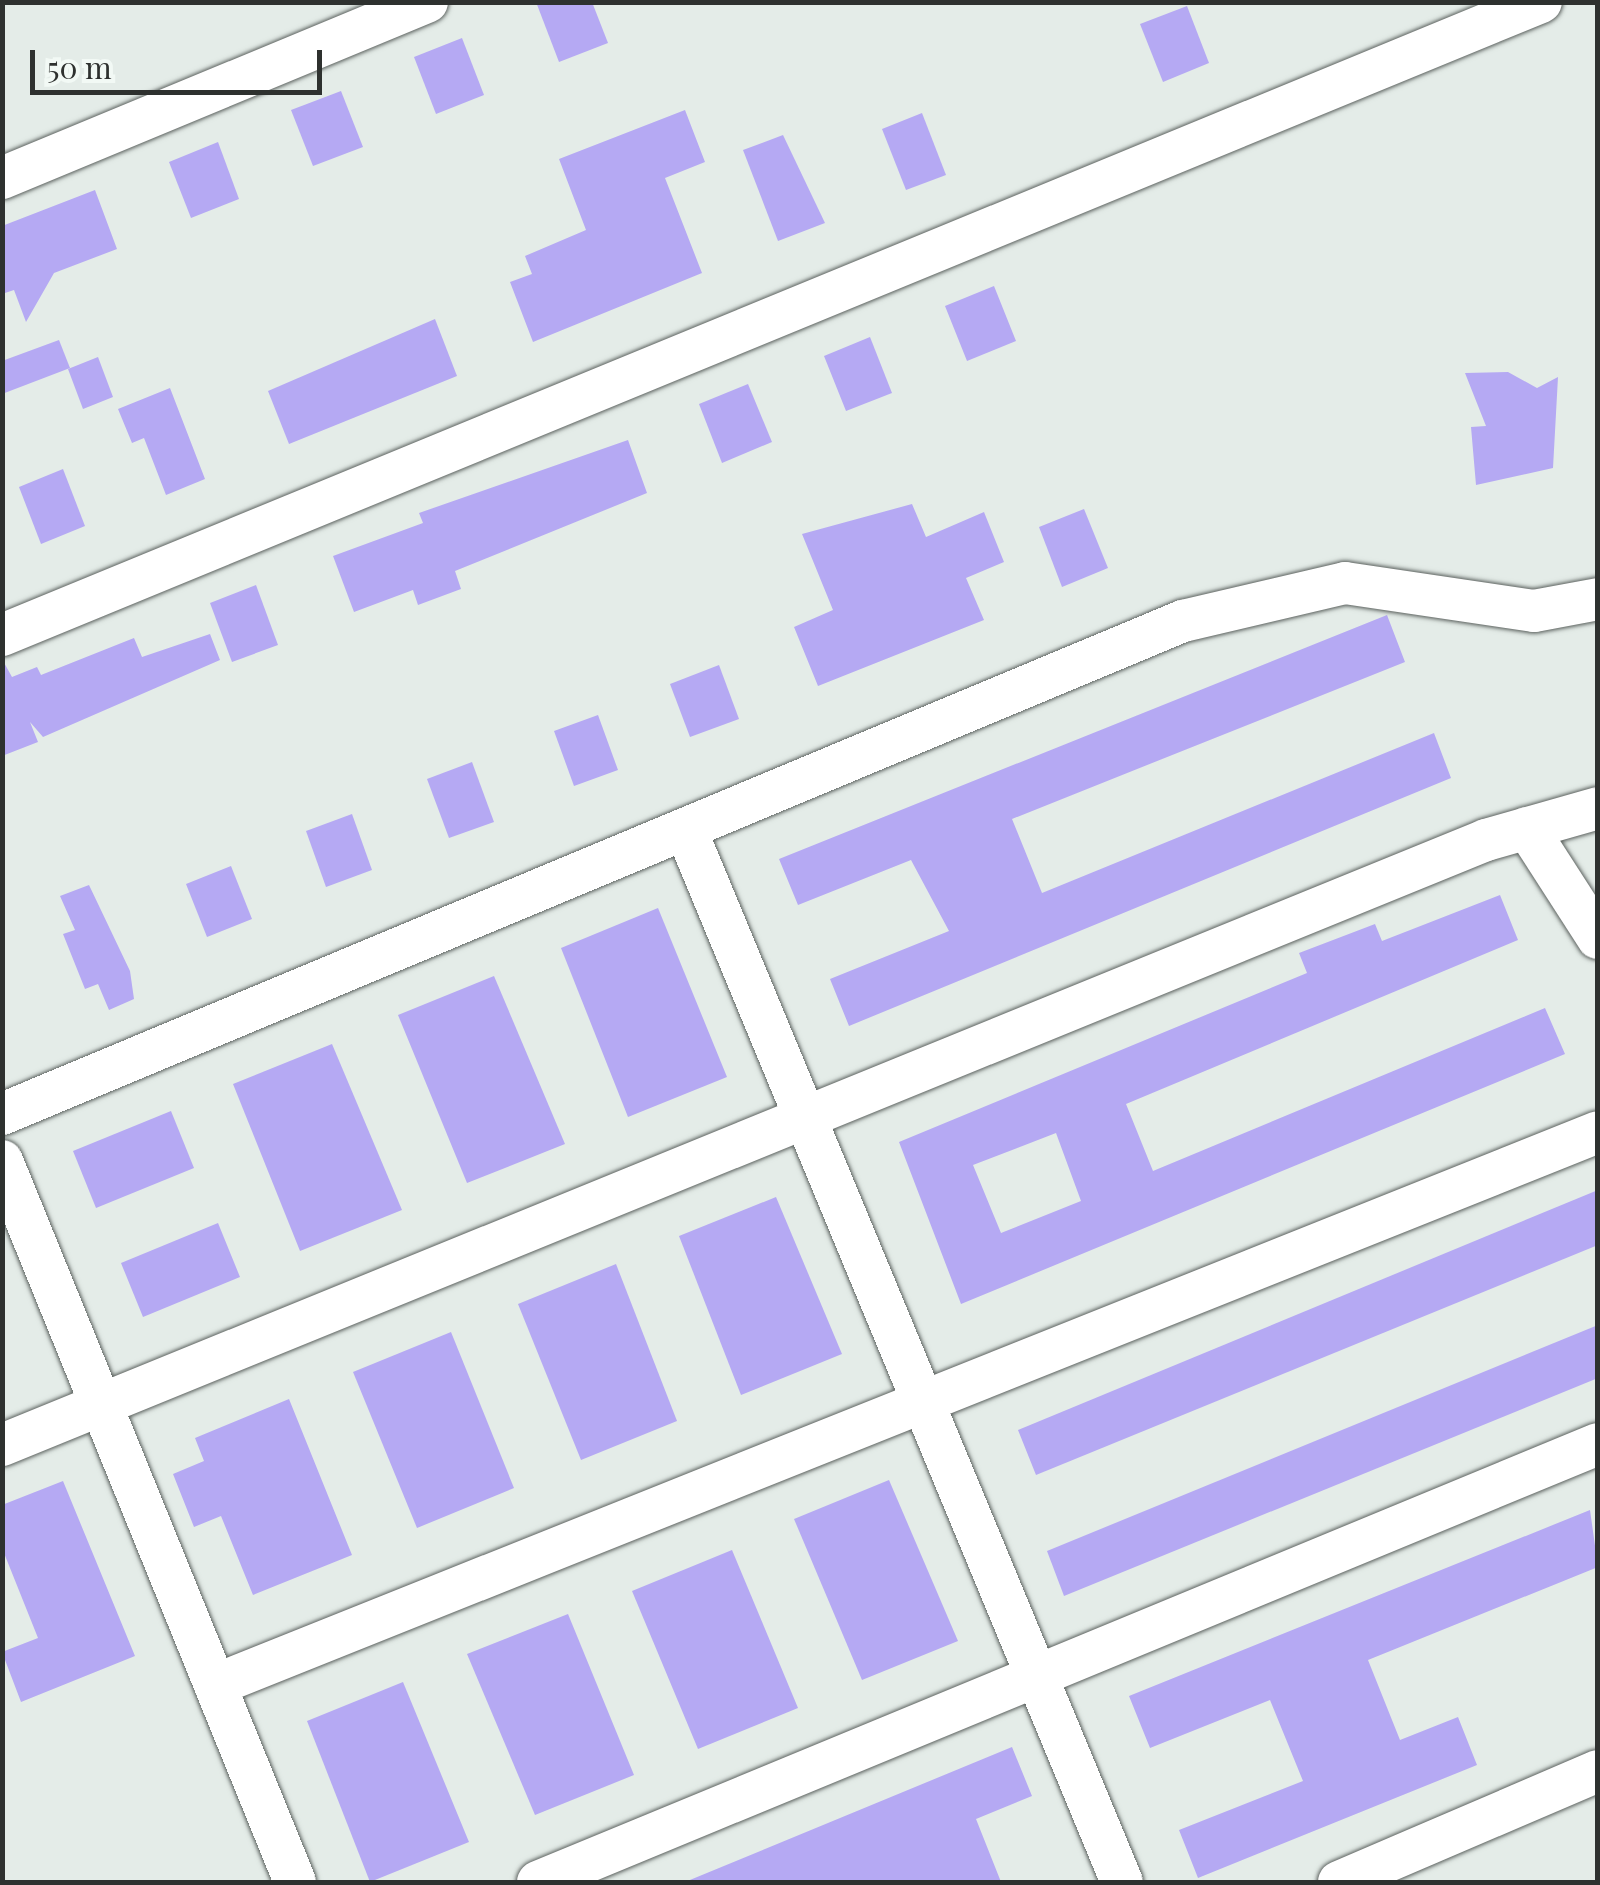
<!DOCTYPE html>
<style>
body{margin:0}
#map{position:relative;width:1600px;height:1885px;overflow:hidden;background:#e4ece8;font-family:"Playfair Display",serif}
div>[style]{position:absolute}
.building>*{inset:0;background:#b5a9f3}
.roads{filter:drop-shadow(0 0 2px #5c625f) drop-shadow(0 0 2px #5c625f)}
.minor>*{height:42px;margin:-21px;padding:0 21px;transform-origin:21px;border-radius:21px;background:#fff}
span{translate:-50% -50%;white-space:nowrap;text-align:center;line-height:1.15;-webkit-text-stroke:9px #f2f9f5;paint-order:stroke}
.frame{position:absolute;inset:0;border:5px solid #2e312f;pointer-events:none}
.scale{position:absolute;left:30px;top:50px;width:292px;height:45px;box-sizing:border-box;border:5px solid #2e312f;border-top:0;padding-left:12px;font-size:30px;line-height:35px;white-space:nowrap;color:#2e312f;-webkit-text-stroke:8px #f2f9f5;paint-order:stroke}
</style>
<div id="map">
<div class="building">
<i style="clip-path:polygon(536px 2px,592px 2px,608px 43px,559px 62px)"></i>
<i style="clip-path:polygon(1187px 6px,1209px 63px,1163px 82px,1140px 24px)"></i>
<i style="clip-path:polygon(462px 38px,484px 95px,436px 114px,414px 57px)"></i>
<i style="clip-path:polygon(341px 91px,363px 147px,313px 166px,291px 110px)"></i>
<i style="clip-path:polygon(685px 110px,705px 162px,665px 178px,702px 273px,533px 342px,510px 282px,532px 274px,525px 256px,586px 230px,559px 159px)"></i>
<i style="clip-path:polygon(922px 113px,946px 175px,906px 190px,882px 129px)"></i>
<i style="clip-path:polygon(783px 135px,825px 223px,778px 241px,743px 150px)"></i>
<i style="clip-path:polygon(218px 142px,239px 199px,191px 218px,169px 162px)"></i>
<i style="clip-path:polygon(95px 190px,117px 249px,54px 273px,26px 322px,14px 290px,2px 294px,2px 226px)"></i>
<i style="clip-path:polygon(994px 286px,1016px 341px,967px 361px,945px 306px)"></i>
<i style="clip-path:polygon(435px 319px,457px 376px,289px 444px,268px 391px)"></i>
<i style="clip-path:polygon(870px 337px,892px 393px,846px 411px,824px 356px)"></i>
<i style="clip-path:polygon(59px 340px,70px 368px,2px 394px,2px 361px)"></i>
<i style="clip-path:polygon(98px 357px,113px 397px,83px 409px,68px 369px)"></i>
<i style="clip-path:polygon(1508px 372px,1537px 388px,1558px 377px,1553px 468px,1476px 485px,1471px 427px,1486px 426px,1465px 373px)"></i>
<i style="clip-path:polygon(748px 384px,772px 442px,722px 463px,699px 404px)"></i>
<i style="clip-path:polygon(170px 388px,205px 479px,166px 495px,144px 438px,132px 443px,118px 409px)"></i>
<i style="clip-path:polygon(628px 440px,647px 493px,455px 571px,461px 589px,418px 605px,413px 590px,354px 612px,333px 556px,423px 523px,419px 513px)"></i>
<i style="clip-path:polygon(63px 469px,85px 526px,41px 544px,19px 487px)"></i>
<i style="clip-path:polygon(912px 504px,926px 537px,984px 512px,1004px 562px,966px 578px,984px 620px,818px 686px,794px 627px,833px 610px,802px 534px)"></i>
<i style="clip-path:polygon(1084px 509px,1108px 568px,1062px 587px,1039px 527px)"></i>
<i style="clip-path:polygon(256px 585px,278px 645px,232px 662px,210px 603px)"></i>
<i style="clip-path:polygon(1387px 615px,1405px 662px,1012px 819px,1042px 893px,1434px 733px,1451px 778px,849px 1026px,830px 979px,949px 931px,911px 860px,798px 905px,779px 859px)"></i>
<i style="clip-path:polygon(210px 634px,220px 660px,43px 737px,30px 722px,38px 742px,2px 756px,2px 659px,12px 677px,37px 667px,41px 675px,134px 638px,142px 657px)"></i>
<i style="clip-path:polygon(719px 665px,739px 719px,690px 737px,670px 684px)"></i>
<i style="clip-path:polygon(598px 715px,618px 770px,574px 786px,554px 731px)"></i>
<i style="clip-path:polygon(472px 762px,494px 822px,449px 838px,427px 779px)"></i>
<i style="clip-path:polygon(352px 814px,372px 870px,326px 887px,306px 831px)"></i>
<i style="clip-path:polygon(231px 866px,252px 919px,207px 937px,186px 884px)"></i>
<i style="clip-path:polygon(89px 885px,130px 971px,134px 999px,109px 1010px,98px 984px,85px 989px,63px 934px,75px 930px,60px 896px)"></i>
<i style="clip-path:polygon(evenodd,1500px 895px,1518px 940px,1126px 1104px,1153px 1171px,1545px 1008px,1565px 1054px,961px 1304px,899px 1142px,1307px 973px,1299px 953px,1375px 924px,1382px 941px,1500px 895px,1056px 1133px,1081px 1201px,1001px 1233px,973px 1165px,1056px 1133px)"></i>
<i style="clip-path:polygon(658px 908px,727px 1077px,628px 1117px,561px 948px)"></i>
<i style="clip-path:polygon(494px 976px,565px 1144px,467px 1183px,398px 1015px)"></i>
<i style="clip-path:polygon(332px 1044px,402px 1210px,300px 1251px,233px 1084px)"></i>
<i style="clip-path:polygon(171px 1111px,194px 1168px,96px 1208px,73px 1151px)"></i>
<i style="clip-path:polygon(1598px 1190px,1598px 1245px,1036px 1475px,1018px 1430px)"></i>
<i style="clip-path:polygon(776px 1197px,842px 1354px,741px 1395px,679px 1236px)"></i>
<i style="clip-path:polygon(218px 1223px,240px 1277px,143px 1317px,121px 1263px)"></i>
<i style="clip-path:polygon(616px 1264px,677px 1421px,581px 1460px,518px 1304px)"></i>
<i style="clip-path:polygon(1598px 1325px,1598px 1378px,1064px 1596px,1047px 1551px)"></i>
<i style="clip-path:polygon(451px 1332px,514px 1488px,417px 1528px,353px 1372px)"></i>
<i style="clip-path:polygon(289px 1399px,352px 1555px,253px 1595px,221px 1516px,194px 1527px,173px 1474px,204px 1461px,195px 1438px)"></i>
<i style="clip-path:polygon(889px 1480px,958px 1641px,862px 1680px,794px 1519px)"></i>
<i style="clip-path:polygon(63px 1481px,135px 1656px,21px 1702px,2px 1652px,38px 1638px,2px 1548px,2px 1505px)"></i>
<i style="clip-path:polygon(1590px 1510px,1598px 1567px,1368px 1660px,1400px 1740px,1458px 1717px,1477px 1765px,1198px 1878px,1179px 1830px,1303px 1781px,1270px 1700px,1150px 1748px,1129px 1696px)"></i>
<i style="clip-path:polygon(732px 1550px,798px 1708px,698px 1749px,632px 1591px)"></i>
<i style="clip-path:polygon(568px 1614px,634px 1775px,535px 1815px,467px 1654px)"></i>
<i style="clip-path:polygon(403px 1682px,469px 1842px,370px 1882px,307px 1721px)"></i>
<i style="clip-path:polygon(1012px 1747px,1032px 1796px,976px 1819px,1001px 1882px,685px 1882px)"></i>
</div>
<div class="roads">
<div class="minor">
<i style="left:2px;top:178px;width:460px;rotate:-22.5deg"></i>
<i style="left:2px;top:635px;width:1664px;rotate:-22.36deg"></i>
<i style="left:1527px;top:828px;width:131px;rotate:57.2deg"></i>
<i style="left:688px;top:835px;width:1133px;rotate:67.49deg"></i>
<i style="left:2px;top:1114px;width:1280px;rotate:-22.66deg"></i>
<i style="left:1183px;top:621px;width:166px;rotate:-13.2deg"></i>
<i style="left:1345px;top:583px;width:191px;rotate:8.4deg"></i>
<i style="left:1534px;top:611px;width:65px;rotate:-10.6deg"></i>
<i style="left:2px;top:1161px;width:778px;rotate:67.88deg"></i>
<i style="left:2px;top:1445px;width:1603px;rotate:-22.18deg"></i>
<i style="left:1486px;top:840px;width:116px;rotate:-15.9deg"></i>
<i style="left:215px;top:1685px;width:1489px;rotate:-21.79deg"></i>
<i style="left:538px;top:1882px;width:1147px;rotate:-22.45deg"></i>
<i style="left:1339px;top:1882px;width:282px;rotate:-23.2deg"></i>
</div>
</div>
<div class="frame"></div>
<div class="scale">50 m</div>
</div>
